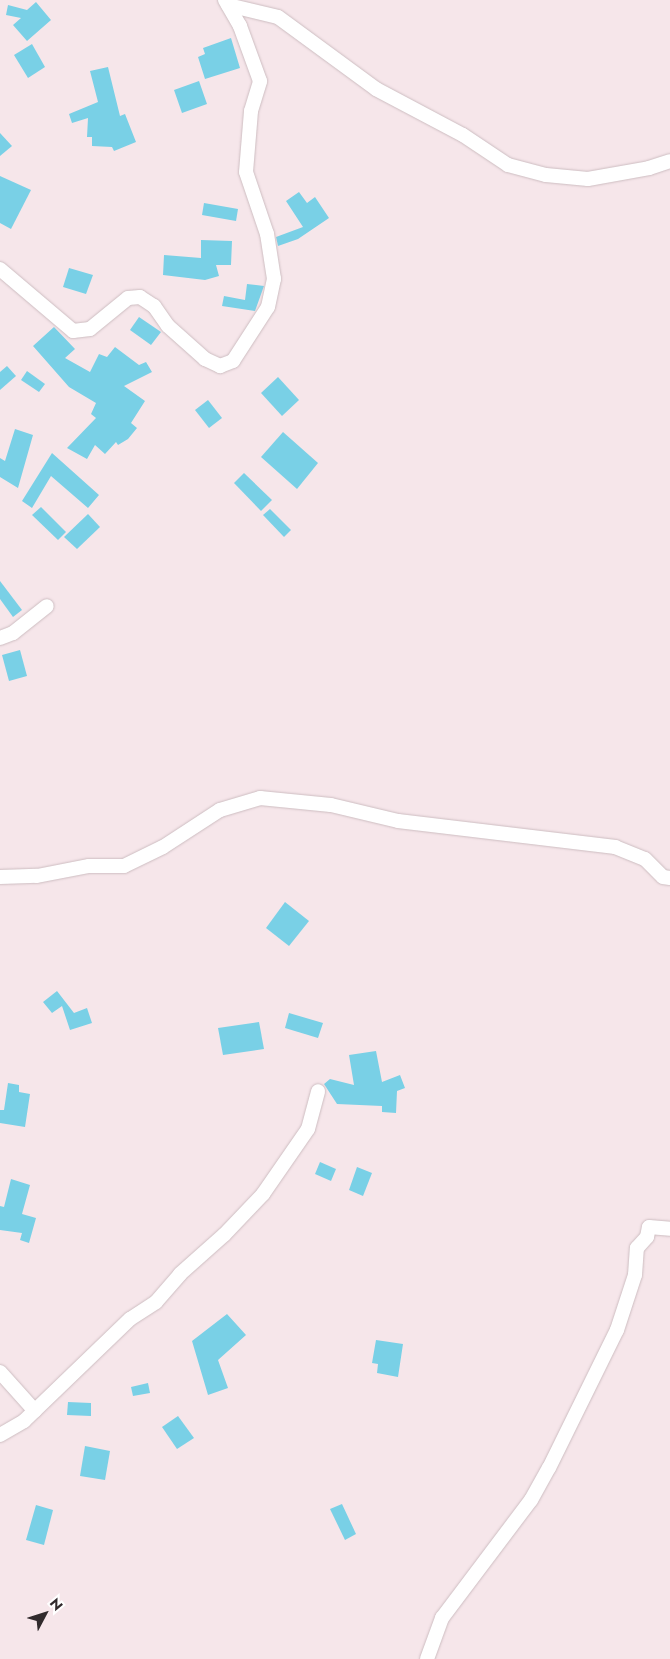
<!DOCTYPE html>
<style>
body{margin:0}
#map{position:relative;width:670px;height:1659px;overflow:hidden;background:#f6e6ea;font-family:Jost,sans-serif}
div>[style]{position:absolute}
.building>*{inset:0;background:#79d0e6}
.roads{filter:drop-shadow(0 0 1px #cdbdc1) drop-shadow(0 0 1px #cdbdc1)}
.minor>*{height:14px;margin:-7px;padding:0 7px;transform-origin:7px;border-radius:7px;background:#fff}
span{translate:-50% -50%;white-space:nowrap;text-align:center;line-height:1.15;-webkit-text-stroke:5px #fff;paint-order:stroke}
.north{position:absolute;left:20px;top:1589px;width:50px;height:50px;-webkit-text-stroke:4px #fff;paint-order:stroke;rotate:50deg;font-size:14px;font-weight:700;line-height:20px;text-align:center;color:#312a2c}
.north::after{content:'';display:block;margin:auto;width:18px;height:22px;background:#312a2c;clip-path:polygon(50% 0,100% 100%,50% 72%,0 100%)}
</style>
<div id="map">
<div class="building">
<i style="clip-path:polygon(36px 2px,51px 20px,27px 41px,13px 25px,21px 18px,6px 15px,8px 5px,27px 10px)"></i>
<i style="clip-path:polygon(231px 38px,240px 68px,205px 79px,198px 57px,205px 54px,203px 48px)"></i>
<i style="clip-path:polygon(32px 44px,45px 67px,28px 78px,14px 55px)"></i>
<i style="clip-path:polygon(108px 67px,120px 116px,125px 114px,136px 142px,114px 151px,112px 147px,92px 146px,92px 137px,87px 137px,88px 118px,72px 123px,69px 114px,98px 102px,90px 71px)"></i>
<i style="clip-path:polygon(199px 81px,207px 104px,182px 113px,174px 90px)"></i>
<i style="clip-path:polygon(0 133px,12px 146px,0 156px)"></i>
<i style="clip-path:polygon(0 176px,31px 190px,11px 229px,0 223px)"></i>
<i style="clip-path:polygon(299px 192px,307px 203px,315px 197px,329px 218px,298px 239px,278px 246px,276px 237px,303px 227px,286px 201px)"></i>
<i style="clip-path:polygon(204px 203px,238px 209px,236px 221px,202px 215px)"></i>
<i style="clip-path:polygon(201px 240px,232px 241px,231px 265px,216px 265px,219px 276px,205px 280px,163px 275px,164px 255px,201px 258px)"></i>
<i style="clip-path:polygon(69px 268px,93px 275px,86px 294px,63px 287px)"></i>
<i style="clip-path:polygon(247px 284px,264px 286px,255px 311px,222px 306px,224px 296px,245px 300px)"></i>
<i style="clip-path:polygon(139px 317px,161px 332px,151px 345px,130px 330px)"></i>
<i style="clip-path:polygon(54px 327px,75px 349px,65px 358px,90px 372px,99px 354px,107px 357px,115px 347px,139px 365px,146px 362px,152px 372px,124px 386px,145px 401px,131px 423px,137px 428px,128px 439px,118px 445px,116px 442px,105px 454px,95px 445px,87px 459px,67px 448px,96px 418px,91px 414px,96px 403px,69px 387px,33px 346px)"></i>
<i style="clip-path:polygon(7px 366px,16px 376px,0 390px,0 372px)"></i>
<i style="clip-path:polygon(27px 371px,45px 384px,39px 392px,21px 380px)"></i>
<i style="clip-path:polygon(278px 377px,299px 400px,282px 416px,261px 393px)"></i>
<i style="clip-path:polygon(208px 400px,222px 418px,209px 428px,195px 410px)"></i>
<i style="clip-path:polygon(15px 429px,33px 435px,18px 488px,0 477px,0 458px,5px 461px)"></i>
<i style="clip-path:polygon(283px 432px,318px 463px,297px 489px,261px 457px)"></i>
<i style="clip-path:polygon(52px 453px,99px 495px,88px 508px,51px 476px,32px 508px,22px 501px)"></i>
<i style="clip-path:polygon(244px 473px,272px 500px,261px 511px,234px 483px)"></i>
<i style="clip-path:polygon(41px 507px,66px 532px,58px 540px,32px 515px)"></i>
<i style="clip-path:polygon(270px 509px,291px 530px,284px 537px,263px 515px)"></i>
<i style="clip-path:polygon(88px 514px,100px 527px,77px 549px,64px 537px)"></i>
<i style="clip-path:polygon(0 581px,22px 610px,13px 617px,0 599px)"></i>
<i style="clip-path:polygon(20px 650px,27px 676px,9px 681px,2px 655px)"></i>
<i style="clip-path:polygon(285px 902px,309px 921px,289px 946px,266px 928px)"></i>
<i style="clip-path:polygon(57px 991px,74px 1013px,87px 1008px,92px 1023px,70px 1030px,62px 1006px,52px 1013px,43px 1002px)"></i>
<i style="clip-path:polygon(289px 1013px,323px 1023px,318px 1038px,285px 1028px)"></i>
<i style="clip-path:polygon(259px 1022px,264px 1049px,223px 1055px,218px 1028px)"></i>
<i style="clip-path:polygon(376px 1051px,382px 1082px,400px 1075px,405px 1088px,397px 1091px,396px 1113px,382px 1112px,382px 1106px,337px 1104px,324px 1084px,330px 1079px,354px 1085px,349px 1055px)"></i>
<i style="clip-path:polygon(8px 1083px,19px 1085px,19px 1092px,30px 1094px,25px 1127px,0 1123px,0 1110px,4px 1110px)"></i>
<i style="clip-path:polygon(320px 1162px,336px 1169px,331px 1181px,315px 1174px)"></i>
<i style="clip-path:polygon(357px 1167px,372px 1173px,363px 1196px,349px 1190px)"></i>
<i style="clip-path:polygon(11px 1179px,30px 1185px,22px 1214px,36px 1218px,29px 1243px,20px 1240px,22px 1233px,0 1230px,0 1206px,4px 1207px)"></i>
<i style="clip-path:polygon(227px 1314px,246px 1335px,218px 1360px,228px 1388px,208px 1395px,192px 1341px)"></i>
<i style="clip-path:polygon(376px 1340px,403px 1344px,398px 1377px,377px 1373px,378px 1364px,372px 1363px)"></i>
<i style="clip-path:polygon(148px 1383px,150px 1393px,133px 1396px,131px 1387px)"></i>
<i style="clip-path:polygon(68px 1402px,91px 1403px,91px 1416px,67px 1415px)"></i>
<i style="clip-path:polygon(178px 1416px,194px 1438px,177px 1449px,162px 1427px)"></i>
<i style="clip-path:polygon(85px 1446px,110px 1451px,105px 1480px,80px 1476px)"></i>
<i style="clip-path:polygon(342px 1504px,356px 1534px,345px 1540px,330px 1509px)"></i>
<i style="clip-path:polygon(36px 1505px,53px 1510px,44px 1545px,26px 1540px)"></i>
</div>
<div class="roads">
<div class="minor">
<i style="left:228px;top:5px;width:51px;rotate:13.5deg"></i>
<i style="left:278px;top:17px;width:122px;rotate:36.3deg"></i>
<i style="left:376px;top:89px;width:98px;rotate:27.9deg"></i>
<i style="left:463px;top:135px;width:54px;rotate:33.7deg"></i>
<i style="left:508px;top:165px;width:39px;rotate:15deg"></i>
<i style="left:546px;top:175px;width:42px;rotate:5.4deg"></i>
<i style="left:588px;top:179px;width:62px;rotate:-10.2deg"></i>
<i style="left:649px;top:168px;width:22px;rotate:-18deg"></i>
<i style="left:0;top:269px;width:96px;rotate:40.3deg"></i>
<i style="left:73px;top:331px;width:17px;rotate:-7deg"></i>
<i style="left:90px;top:329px;width:49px;rotate:-39.2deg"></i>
<i style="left:128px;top:298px;width:12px;rotate:-5deg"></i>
<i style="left:140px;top:297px;width:17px;rotate:33deg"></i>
<i style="left:154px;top:306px;width:24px;rotate:55deg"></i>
<i style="left:168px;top:326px;width:50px;rotate:41.7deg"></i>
<i style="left:205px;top:359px;width:17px;rotate:25deg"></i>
<i style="left:220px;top:366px;width:14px;rotate:-21deg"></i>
<i style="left:233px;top:361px;width:64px;rotate:-57.1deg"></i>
<i style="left:268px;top:307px;width:29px;rotate:-78deg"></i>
<i style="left:274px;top:279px;width:46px;rotate:-98.8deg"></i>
<i style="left:267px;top:234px;width:65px;rotate:-108.7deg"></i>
<i style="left:246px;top:172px;width:61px;rotate:-85.3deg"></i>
<i style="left:251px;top:111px;width:31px;rotate:-73deg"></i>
<i style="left:260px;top:81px;width:59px;rotate:-110deg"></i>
<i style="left:240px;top:26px;width:30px;rotate:-120deg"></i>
<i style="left:0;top:638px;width:14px;rotate:-21deg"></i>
<i style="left:13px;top:633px;width:43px;rotate:-38.5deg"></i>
<i style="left:0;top:877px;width:37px;rotate:-2deg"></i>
<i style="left:37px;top:876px;width:53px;rotate:-10.9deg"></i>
<i style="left:89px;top:866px;width:35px"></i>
<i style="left:124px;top:866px;width:43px;rotate:-26deg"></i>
<i style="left:163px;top:847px;width:68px;rotate:-33deg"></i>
<i style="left:220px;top:810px;width:42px;rotate:-16.7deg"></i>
<i style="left:260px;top:798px;width:71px;rotate:5.6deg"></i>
<i style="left:331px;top:805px;width:69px;rotate:13.4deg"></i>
<i style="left:398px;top:821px;width:219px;rotate:6.8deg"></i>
<i style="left:615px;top:847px;width:32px;rotate:22deg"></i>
<i style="left:645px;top:859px;width:25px;rotate:45deg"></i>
<i style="left:663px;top:877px;width:7px;rotate:8deg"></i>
<i style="left:0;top:1372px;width:52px;rotate:48.1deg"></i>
<i style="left:0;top:1435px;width:28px;rotate:-30deg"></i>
<i style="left:24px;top:1421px;width:147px;rotate:-43.9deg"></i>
<i style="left:130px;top:1319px;width:31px;rotate:-33deg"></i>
<i style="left:156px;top:1302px;width:37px;rotate:-49deg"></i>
<i style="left:180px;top:1274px;width:59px;rotate:-41.6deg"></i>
<i style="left:224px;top:1235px;width:57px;rotate:-46.4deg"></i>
<i style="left:263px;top:1194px;width:79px;rotate:-55.3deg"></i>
<i style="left:308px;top:1129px;width:39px;rotate:-75deg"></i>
<i style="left:427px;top:1659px;width:44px;rotate:-69.9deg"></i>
<i style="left:442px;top:1618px;width:148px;rotate:-53deg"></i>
<i style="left:531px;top:1500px;width:37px;rotate:-61deg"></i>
<i style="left:549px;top:1468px;width:154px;rotate:-63.8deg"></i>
<i style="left:617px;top:1330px;width:58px;rotate:-71.9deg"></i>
<i style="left:635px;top:1275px;width:27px;rotate:-86deg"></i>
<i style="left:637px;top:1248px;width:15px;rotate:-48deg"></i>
<i style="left:647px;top:1237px;width:10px;rotate:-79deg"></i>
<i style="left:649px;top:1227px;width:21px;rotate:5deg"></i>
</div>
</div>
<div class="north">N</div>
</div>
